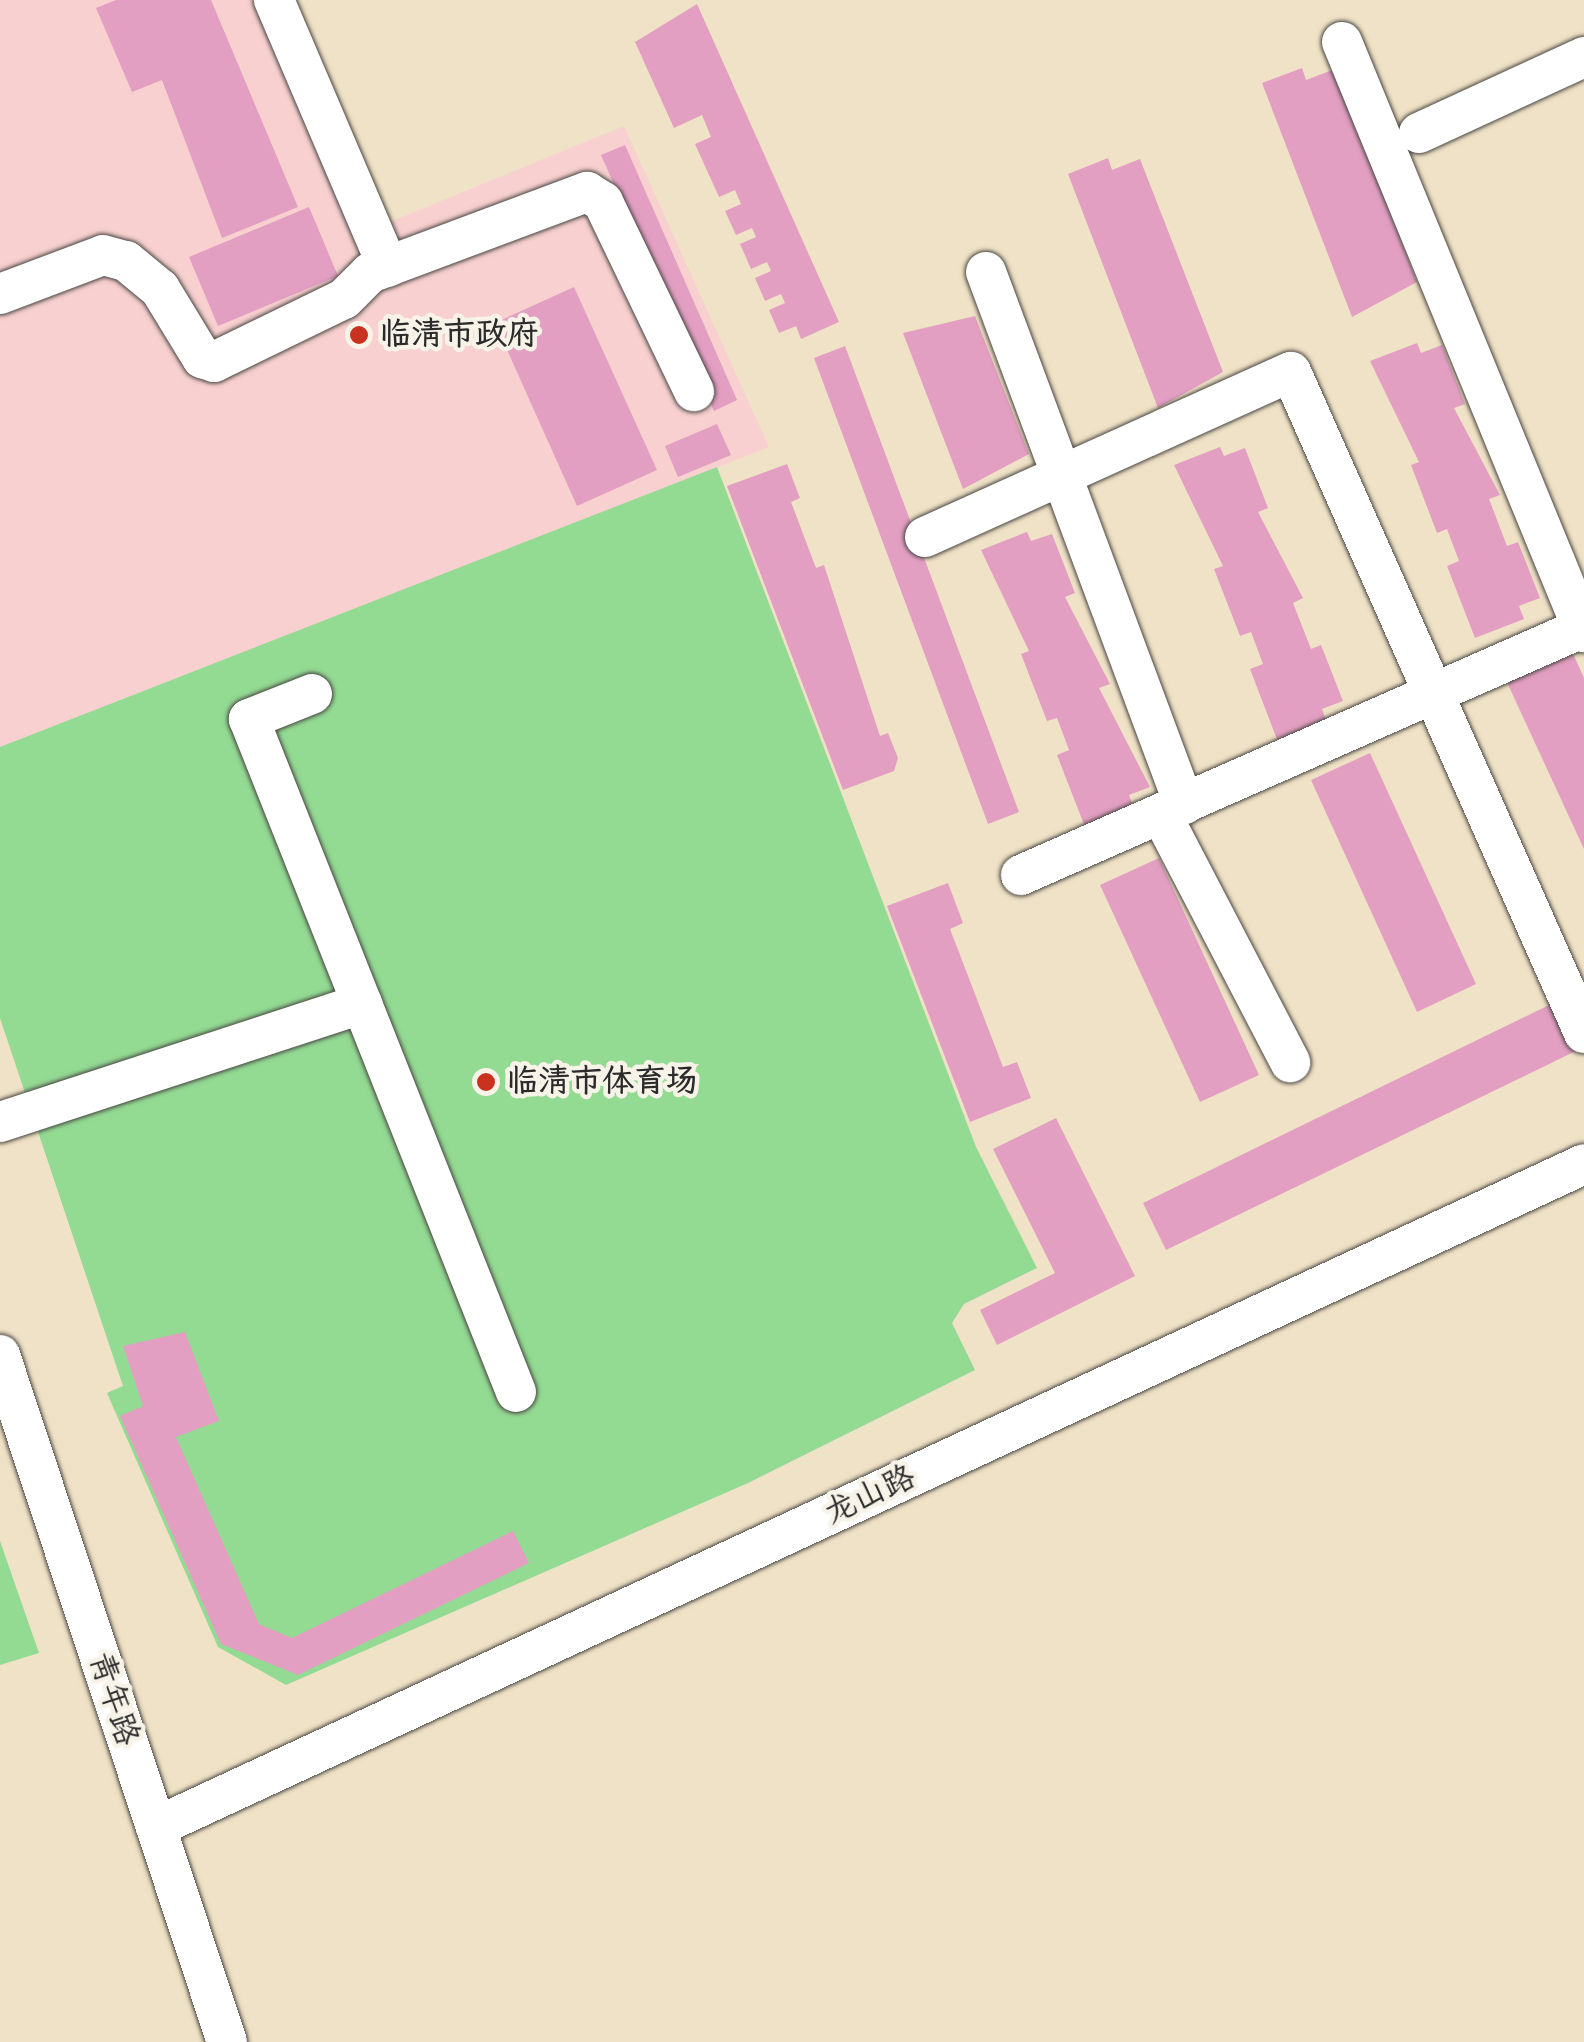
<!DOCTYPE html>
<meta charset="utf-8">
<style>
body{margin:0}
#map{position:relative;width:1584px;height:2042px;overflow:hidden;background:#f0e2c6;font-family:"Architects Daughter","LXGW WenKai TC",sans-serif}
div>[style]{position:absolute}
.built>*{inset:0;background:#f7d0cf}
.green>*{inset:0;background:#93da93}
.building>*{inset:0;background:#e39fc2}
.roads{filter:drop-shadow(0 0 2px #494642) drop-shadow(0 0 2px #494642)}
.minor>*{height:40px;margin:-20px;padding:0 20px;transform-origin:20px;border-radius:20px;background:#fff}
.dots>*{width:28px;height:28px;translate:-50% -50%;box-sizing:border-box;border:5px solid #f7f3e8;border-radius:50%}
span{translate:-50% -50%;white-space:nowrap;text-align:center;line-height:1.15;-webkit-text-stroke:9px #f7f3e8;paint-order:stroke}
.poi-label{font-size:32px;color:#2b2b2b;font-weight:700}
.left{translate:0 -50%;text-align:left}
.street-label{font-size:32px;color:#2b2b2b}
</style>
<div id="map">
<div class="built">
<i style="clip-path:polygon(0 0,296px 0,390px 222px,624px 126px,769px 447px,0 747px)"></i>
</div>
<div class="green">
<i style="clip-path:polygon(717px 467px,976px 1147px,1037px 1268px,964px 1304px,952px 1323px,975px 1370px,748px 1483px,286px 1685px,218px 1647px,107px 1393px,123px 1386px,0 1018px,0 747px)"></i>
<i style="clip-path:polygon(0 1541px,39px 1653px,0 1665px)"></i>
</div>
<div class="building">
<i style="clip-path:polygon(116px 0,211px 0,298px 207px,222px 238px,162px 80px,132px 92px,96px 8px)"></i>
<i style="clip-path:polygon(697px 4px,839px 322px,801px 339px,796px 326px,779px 333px,769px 310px,785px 303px,781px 294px,765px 301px,755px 278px,771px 271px,767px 262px,751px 269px,740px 244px,756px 237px,752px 228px,736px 235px,725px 211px,741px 204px,735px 190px,719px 197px,695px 144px,711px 137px,702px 115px,674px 128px,635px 42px)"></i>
<i style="clip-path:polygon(1302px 68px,1306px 80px,1335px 69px,1417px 282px,1352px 317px,1262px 83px)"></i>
<i style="clip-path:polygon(625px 145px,737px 400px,714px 411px,601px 155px)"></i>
<i style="clip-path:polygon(1108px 158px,1112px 170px,1140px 159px,1223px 372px,1158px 408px,1068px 174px)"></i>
<i style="clip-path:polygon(309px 207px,338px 276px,218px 326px,189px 257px)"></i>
<i style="clip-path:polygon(574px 287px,657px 470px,577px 506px,495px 323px)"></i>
<i style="clip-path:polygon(975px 316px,1029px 454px,963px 489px,903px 333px)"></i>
<i style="clip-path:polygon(1417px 343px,1421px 353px,1442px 345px,1465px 404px,1454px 408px,1500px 495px,1489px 499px,1507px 546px,1518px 542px,1540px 598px,1519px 606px,1524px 619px,1475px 638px,1447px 566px,1459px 561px,1447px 529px,1437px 533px,1411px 465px,1419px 462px,1370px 361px)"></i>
<i style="clip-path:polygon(845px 346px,1019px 812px,988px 824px,814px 358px)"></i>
<i style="clip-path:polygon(717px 424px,731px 455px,678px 477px,665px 446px)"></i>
<i style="clip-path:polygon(1220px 447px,1224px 456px,1245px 448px,1268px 508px,1258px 512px,1303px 598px,1293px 603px,1311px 649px,1321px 645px,1343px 701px,1322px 709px,1327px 723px,1278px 742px,1250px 669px,1263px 664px,1251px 632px,1240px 636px,1214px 569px,1223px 566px,1174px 465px)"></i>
<i style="clip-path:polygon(787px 464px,800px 498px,791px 502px,816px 568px,824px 565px,880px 736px,888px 733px,898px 758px,894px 771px,843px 790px,727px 486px)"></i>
<i style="clip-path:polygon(1027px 532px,1031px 541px,1052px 534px,1075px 593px,1065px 597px,1110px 684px,1099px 688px,1150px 787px,1129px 795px,1134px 808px,1085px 827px,1057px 755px,1069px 750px,1057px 718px,1047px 721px,1021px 654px,1029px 651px,981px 550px)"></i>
<i style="clip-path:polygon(1571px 649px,1584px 678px,1584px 849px,1505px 678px)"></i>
<i style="clip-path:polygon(1370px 753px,1476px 984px,1417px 1012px,1311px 780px)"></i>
<i style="clip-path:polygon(1159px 858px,1259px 1075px,1200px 1102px,1100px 885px)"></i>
<i style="clip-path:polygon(948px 883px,963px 923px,950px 929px,1003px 1067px,1017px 1062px,1031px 1098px,970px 1122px,887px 906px)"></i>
<i style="clip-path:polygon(1584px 988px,1584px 1047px,1166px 1250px,1143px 1203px)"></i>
<i style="clip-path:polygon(1056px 1118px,1135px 1276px,997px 1345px,980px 1310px,1055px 1273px,993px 1149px)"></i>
<i style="clip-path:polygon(185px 1332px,219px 1421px,176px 1437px,259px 1624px,292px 1638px,513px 1531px,529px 1563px,298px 1675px,221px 1644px,120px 1416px,143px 1406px,123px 1346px)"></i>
</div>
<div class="roads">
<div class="minor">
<i style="left:274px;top:0;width:290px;rotate:66.9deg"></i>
<i style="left:1342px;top:42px;width:638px;rotate:67.7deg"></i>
<i style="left:1419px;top:133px;width:182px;rotate:-24.7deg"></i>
<i style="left:986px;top:272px;width:568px;rotate:69.59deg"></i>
<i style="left:0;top:294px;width:110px;rotate:-20.7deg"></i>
<i style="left:103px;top:255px;width:24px;rotate:15deg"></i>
<i style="left:126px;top:261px;width:44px;rotate:39.5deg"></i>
<i style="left:160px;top:289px;width:81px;rotate:58.7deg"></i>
<i style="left:202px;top:358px;width:13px;rotate:18deg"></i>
<i style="left:214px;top:362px;width:144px;rotate:-25.9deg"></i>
<i style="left:344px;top:299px;width:37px;rotate:-45deg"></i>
<i style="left:370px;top:273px;width:232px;rotate:-20.5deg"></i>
<i style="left:587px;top:192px;width:19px;rotate:32deg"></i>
<i style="left:603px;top:202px;width:210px;rotate:64.3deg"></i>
<i style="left:925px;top:537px;width:401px;rotate:-24.3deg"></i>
<i style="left:1291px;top:372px;width:723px;rotate:66.09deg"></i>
<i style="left:312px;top:694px;width:68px;rotate:158.4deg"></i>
<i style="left:249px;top:719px;width:724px;rotate:68.36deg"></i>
<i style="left:1161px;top:814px;width:280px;rotate:62.5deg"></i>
<i style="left:1021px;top:875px;width:613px;rotate:-23.76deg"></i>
<i style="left:0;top:1122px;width:381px;rotate:-18.1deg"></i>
<i style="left:0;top:1355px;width:724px;rotate:71.72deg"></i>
<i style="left:156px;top:1827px;width:1574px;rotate:-24.9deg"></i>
</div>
</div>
<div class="dots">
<i style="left:359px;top:335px;background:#c8321e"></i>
<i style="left:486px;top:1082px;background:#c8321e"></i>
</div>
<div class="poi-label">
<span class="left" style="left:379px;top:335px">临清市政府</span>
<span class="left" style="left:506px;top:1082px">临清市体育场</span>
</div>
<div class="street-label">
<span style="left:870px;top:1496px;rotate:-25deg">龙山路</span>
<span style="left:113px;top:1699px;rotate:72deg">青年路</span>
</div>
</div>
